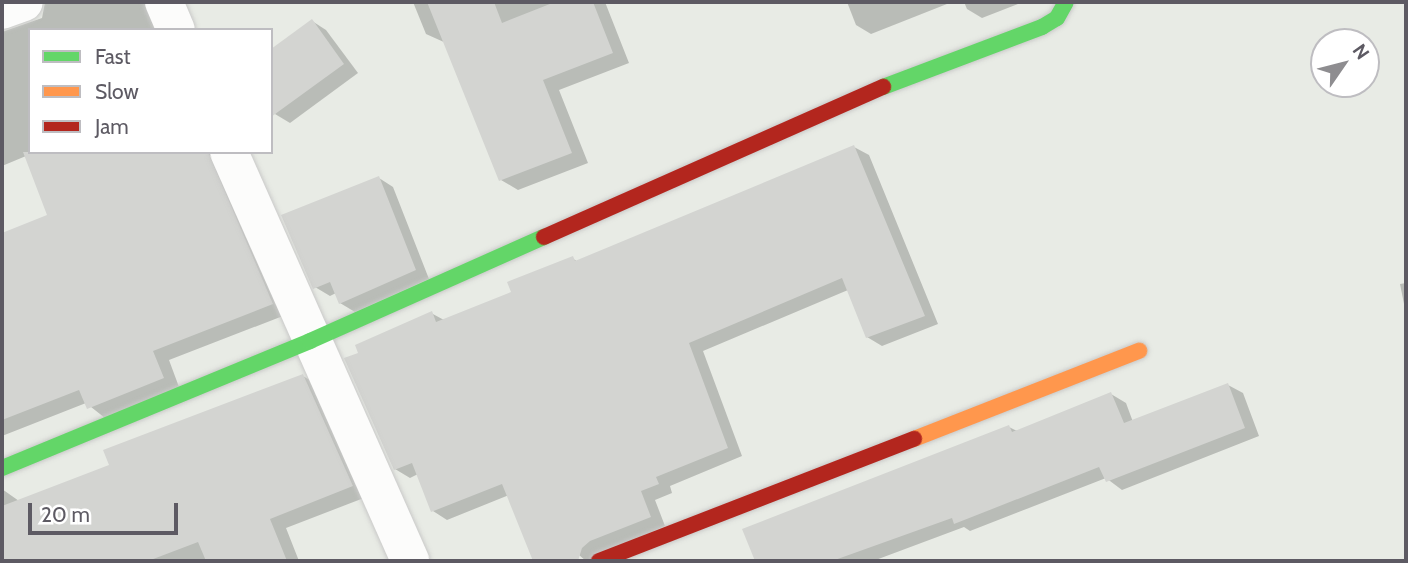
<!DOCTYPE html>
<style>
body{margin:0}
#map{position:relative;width:1408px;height:563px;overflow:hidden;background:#e8ebe5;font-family:Cabin,sans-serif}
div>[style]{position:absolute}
.shadow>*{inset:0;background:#0003}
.building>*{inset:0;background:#d3d4d1}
.roads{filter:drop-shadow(0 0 2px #c9c9c8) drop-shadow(0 0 2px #c9c9c8)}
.street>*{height:38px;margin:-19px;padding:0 19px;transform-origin:19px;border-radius:19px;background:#fcfcfb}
.fast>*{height:16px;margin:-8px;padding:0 8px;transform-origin:8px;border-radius:8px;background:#63d668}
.slow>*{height:16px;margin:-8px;padding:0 8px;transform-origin:8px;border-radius:8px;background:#ff974d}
.jam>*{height:16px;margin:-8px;padding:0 8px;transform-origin:8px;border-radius:8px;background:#b3261e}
span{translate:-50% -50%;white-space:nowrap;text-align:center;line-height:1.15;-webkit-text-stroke:6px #fff;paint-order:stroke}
.frame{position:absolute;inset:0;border:4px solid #5d5a63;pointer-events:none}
.legend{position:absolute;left:28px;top:28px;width:245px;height:126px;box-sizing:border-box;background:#fff;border:2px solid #bebdc1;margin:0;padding:9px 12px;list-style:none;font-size:21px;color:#5d5a63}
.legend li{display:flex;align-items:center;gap:14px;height:35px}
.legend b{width:35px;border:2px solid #bebdc1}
.north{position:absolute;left:1310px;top:28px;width:70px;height:70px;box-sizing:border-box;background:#fff;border:2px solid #bebdc1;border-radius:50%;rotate:55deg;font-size:19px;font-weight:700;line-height:28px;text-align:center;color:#5d5a63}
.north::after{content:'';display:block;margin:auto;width:24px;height:32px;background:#8e8d90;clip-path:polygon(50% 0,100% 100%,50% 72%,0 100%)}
.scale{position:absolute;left:28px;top:503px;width:150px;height:32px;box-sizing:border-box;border:4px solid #5d5a63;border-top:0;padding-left:9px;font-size:21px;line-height:24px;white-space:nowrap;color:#5d5a63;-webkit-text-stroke:5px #fff;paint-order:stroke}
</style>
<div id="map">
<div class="shadow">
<i style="clip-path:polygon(45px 2px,159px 2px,164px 30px,30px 30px,30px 152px,222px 152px,288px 314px,169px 360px,179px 387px,105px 418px,86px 403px,2px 436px,2px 235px,50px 216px,26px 156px,2px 166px,2px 32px,42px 18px)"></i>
<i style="clip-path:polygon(413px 2px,605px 2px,629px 63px,559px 90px,588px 163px,518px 190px,501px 180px,446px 43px,426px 34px)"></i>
<i style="clip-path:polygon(847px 2px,952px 2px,871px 34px,856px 25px)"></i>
<i style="clip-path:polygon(964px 2px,1023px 2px,982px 18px,967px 9px)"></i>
<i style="clip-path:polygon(312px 21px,326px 30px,358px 73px,290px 123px,275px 114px)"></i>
<i style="clip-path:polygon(854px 147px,869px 155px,938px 324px,882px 346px,867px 337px,848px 290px,703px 351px,742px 456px,670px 486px,672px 493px,655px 500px,665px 526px,586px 561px,509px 495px,447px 520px,433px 511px,418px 474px,410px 478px,395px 469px,360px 354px,431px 313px,444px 320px,513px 293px,572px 258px,578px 262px)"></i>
<i style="clip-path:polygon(379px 178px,393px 187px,429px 279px,355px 312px,340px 303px,336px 293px,330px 296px,315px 287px)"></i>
<i style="clip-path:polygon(1406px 283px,1406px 314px,1400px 284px)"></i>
<i style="clip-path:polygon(303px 376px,320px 386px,369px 496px,286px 528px,299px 561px,2px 561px,2px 489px,19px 501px,111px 466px)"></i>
<i style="clip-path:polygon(1228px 385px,1243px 393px,1259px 436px,1122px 490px,1106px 478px,970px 531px,964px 527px,873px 561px,757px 561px,744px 530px,1009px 427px,1017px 431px,1111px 394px,1126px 403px,1133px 422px)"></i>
</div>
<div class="building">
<i style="clip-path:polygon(427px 2px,494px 2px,502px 23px,555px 2px,593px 2px,613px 53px,543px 80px,572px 153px,499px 181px)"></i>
<i style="clip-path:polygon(312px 19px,344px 64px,271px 117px,271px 49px)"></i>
<i style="clip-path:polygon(854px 145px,925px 316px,866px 338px,842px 278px,689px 343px,728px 448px,656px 477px,659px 484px,641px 491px,651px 517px,590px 541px,582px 548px,578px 561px,533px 561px,502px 484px,431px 512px,412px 463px,394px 470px,344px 358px,358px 353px,355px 345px,432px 311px,436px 322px,511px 292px,507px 282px,573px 256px,575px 261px)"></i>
<i style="clip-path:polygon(23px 152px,208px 152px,273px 304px,153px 351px,164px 378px,87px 409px,79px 390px,2px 420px,2px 233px,47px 215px)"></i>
<i style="clip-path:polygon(379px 176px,416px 270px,339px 304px,330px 282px,313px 289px,281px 215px)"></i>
<i style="clip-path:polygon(303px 374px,353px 486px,270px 519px,287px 561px,206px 561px,198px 542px,148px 561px,2px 561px,2px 506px,109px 465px,103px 450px)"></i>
<i style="clip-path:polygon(1228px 383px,1245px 428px,1106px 482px,1099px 467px,954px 524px,952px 518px,832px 561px,755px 561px,742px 529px,1009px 425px,1012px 432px,1111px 392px,1124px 423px)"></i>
</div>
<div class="roads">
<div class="street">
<i style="left:164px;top:2px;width:30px;rotate:67deg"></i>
<i style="left:2px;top:10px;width:23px;rotate:-20deg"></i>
<i style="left:229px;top:152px;width:447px;rotate:66.1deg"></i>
</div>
<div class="fast">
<i style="left:883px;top:87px;width:170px;rotate:-20.7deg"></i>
<i style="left:1042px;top:27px;width:17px;rotate:-31deg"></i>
<i style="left:1057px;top:18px;width:18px;rotate:-61deg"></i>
<i style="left:2px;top:468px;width:333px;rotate:-22.4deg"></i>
<i style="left:310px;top:341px;width:256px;rotate:-24deg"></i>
</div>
<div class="slow">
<i style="left:914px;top:439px;width:242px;rotate:-21.4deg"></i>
</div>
<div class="jam">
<i style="left:544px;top:237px;width:371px;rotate:-23.9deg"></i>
<i style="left:599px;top:561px;width:338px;rotate:-21.2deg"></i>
</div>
</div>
<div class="frame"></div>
<ul class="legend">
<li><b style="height:9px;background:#63d668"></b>Fast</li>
<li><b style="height:9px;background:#ff974d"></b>Slow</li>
<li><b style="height:9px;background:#b3261e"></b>Jam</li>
</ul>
<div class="north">N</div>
<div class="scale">20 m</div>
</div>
